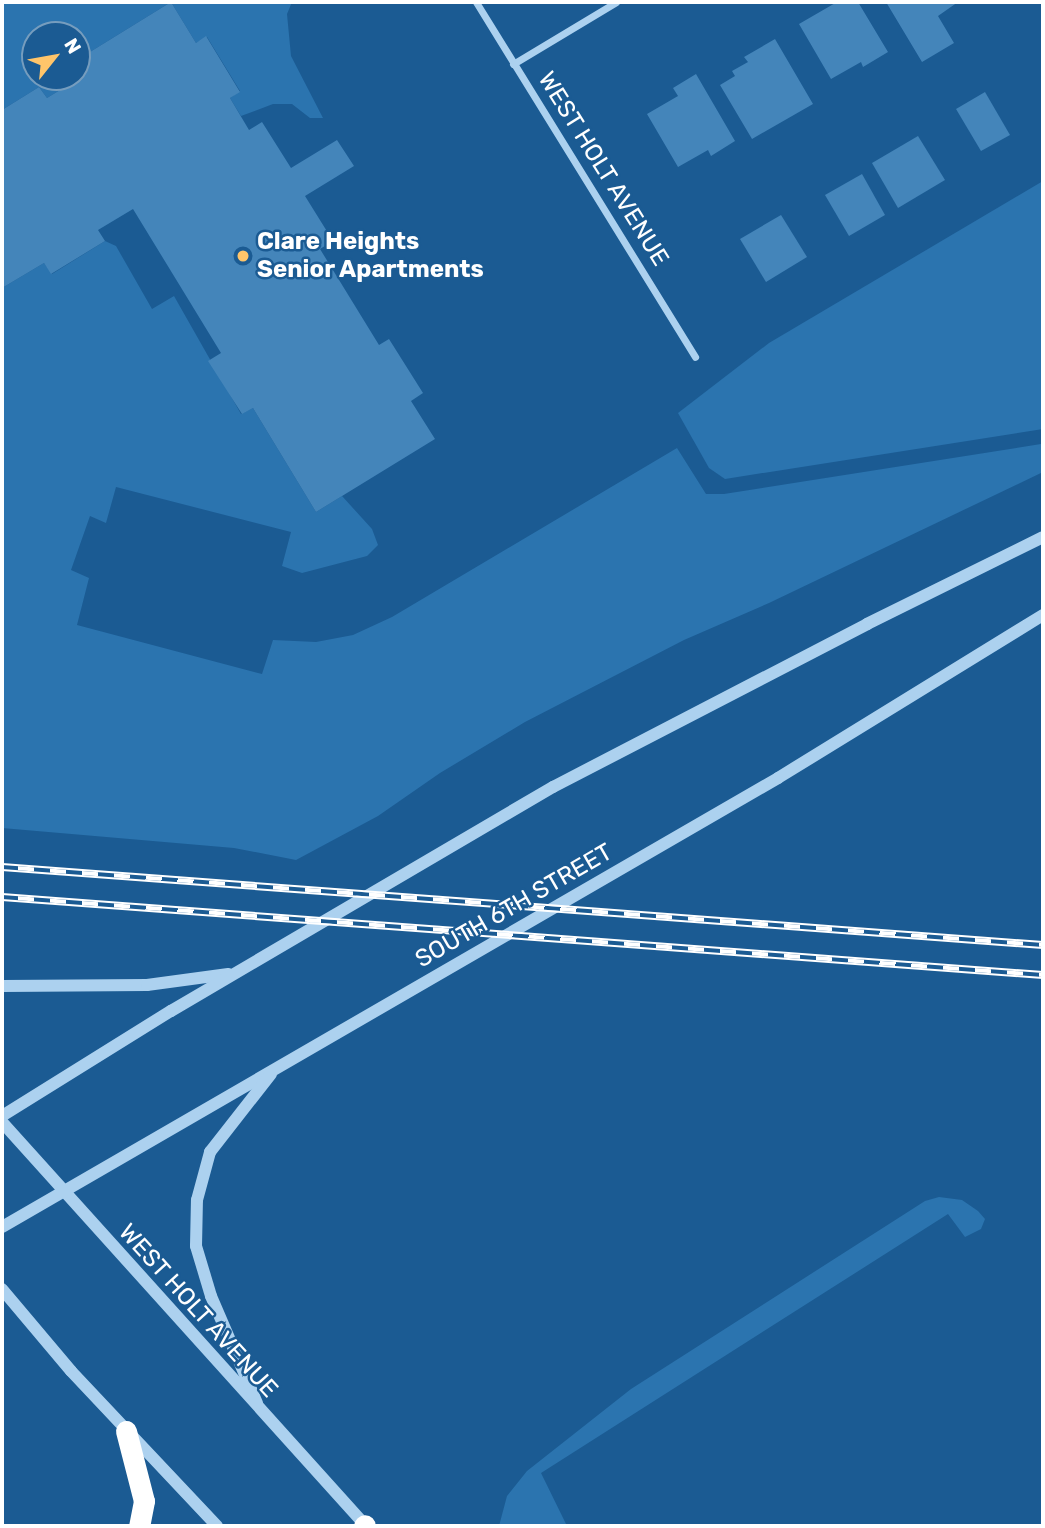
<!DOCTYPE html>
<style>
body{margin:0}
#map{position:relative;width:1045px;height:1528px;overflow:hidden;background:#1b5b93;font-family:Rubik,sans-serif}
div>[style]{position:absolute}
.green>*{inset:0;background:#2b74af}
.building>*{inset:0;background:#4485ba}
.minor>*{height:7px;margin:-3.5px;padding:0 3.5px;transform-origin:3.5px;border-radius:3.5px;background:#acd1ef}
.tertiary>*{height:12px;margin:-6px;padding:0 6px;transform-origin:6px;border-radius:6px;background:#acd1ef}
.motorway>*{height:21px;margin:-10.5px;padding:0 10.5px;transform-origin:10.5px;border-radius:10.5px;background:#fff}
.rail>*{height:8px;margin-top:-4px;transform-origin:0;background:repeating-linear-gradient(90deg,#1b5b93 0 16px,#fff 0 32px);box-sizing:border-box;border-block:2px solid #fff}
.dots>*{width:19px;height:19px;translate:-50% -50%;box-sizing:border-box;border:4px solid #1b5b93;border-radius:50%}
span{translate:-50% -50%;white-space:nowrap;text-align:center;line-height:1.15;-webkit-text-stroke:5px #1b5b93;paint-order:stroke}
.street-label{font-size:24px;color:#fff}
.poi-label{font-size:24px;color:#fff;font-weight:700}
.left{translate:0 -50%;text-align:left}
.frame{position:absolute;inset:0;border:4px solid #fff;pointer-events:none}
.north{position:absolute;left:21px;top:21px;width:70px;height:70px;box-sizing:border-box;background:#1b5b93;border:2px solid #769dbe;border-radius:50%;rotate:59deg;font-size:19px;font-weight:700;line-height:28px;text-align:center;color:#fff}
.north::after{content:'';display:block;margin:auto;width:24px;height:32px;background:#ffc56a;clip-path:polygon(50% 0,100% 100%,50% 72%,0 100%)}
</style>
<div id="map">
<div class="green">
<i style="clip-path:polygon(2px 2px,292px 2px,287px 14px,291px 56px,323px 118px,310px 118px,292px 104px,273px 104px,241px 116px,230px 98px,240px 91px,207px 37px,196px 43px,171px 2px,77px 60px,77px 35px,35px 35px,35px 77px,53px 77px,60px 90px,47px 98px,39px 87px,2px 110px)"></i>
<i style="clip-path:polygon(1043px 181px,1043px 429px,725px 479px,709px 468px,678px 413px,769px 343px)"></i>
<i style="clip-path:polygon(105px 241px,116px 246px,152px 309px,174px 296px,241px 414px,253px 408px,316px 512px,342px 496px,372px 529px,378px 545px,367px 556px,302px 573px,282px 566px,291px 532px,116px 487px,106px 523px,90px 516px,71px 570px,89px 578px,77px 625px,262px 674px,273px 640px,316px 642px,353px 635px,392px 617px,677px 448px,706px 494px,724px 494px,1041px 444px,1043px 472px,769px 603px,684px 640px,525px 722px,440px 773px,378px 816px,296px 860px,234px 848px,2px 828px,2px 288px,44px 263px,52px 274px)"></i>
<i style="clip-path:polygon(939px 1197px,962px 1200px,978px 1211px,985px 1219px,981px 1229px,965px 1237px,948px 1214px,541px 1473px,567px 1526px,499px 1526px,507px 1496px,527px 1471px,631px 1389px,925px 1201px)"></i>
</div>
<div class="building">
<i style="clip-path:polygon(171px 2px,196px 43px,206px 36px,240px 92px,230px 98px,249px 130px,262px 122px,291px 168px,337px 140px,354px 166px,305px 196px,333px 241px,320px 249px,379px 345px,389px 339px,423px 393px,411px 401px,435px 439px,316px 512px,253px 408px,242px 414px,208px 361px,221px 353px,133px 209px,98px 230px,105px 241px,51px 274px,44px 263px,2px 288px,2px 110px,39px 87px,47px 98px,60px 90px,53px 77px,77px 77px,77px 60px)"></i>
<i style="clip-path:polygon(837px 2px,858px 2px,888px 52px,863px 67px,861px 62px,831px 79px,799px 24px)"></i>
<i style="clip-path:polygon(886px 2px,958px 2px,938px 16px,954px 43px,922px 62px)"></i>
<i style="clip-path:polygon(775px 39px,813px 104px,752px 139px,720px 85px,735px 76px,732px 71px,748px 62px,744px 57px)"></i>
<i style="clip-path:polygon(696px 74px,735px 141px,711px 156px,708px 150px,678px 167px,647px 114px,678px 96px,673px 88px)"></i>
<i style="clip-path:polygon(985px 92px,1010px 135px,981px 151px,956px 109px)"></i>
<i style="clip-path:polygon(918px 136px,945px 180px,898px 208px,872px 163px)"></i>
<i style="clip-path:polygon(862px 174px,885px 215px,849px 236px,825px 195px)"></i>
<i style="clip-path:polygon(781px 215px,807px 257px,766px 282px,740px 239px)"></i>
</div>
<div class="minor">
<i style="left:476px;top:2px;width:417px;rotate:58.3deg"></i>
<i style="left:513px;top:64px;width:120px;rotate:-31deg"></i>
</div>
<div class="tertiary">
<i style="left:2px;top:986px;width:145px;rotate:-0.4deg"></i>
<i style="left:147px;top:985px;width:82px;rotate:-7.7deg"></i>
<i style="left:2px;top:1116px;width:199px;rotate:-31.9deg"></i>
<i style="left:171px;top:1011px;width:443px;rotate:-30.4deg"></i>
<i style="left:553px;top:787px;width:354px;rotate:-27.4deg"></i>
<i style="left:867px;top:624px;width:196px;rotate:-26.3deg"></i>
<i style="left:2px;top:1122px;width:544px;rotate:47.98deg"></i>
<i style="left:2px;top:1227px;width:897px;rotate:-30.05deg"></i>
<i style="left:778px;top:778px;width:311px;rotate:-31.6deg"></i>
<i style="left:2px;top:1289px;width:107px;rotate:49.9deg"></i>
<i style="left:71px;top:1371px;width:213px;rotate:46.7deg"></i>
<i style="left:257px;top:1403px;width:116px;rotate:-113.3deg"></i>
<i style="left:211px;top:1296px;width:52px;rotate:-106.7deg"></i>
<i style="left:196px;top:1246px;width:46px;rotate:-88.8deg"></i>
<i style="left:197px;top:1200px;width:50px;rotate:-74.8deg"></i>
<i style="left:210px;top:1152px;width:99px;rotate:-52deg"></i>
</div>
<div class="motorway">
<i style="left:126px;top:1431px;width:72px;rotate:75.6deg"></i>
<i style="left:144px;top:1501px;width:25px;rotate:101deg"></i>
<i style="left:364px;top:1526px;width:1px;rotate:-45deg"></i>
</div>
<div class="rail">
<i style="left:2px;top:867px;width:1044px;rotate:4.29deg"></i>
<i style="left:2px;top:897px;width:1044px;rotate:4.29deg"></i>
</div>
<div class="dots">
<i style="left:243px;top:256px;background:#ffc56a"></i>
</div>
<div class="street-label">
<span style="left:603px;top:169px;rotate:58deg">WEST HOLT AVENUE</span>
<span style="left:514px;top:906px;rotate:-30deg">SOUTH 6TH STREET</span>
<span style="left:198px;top:1311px;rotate:48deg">WEST HOLT AVENUE</span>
</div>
<div class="poi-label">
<span class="left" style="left:257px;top:256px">Clare Heights<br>Senior Apartments</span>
</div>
<div class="frame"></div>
<div class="north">N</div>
</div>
